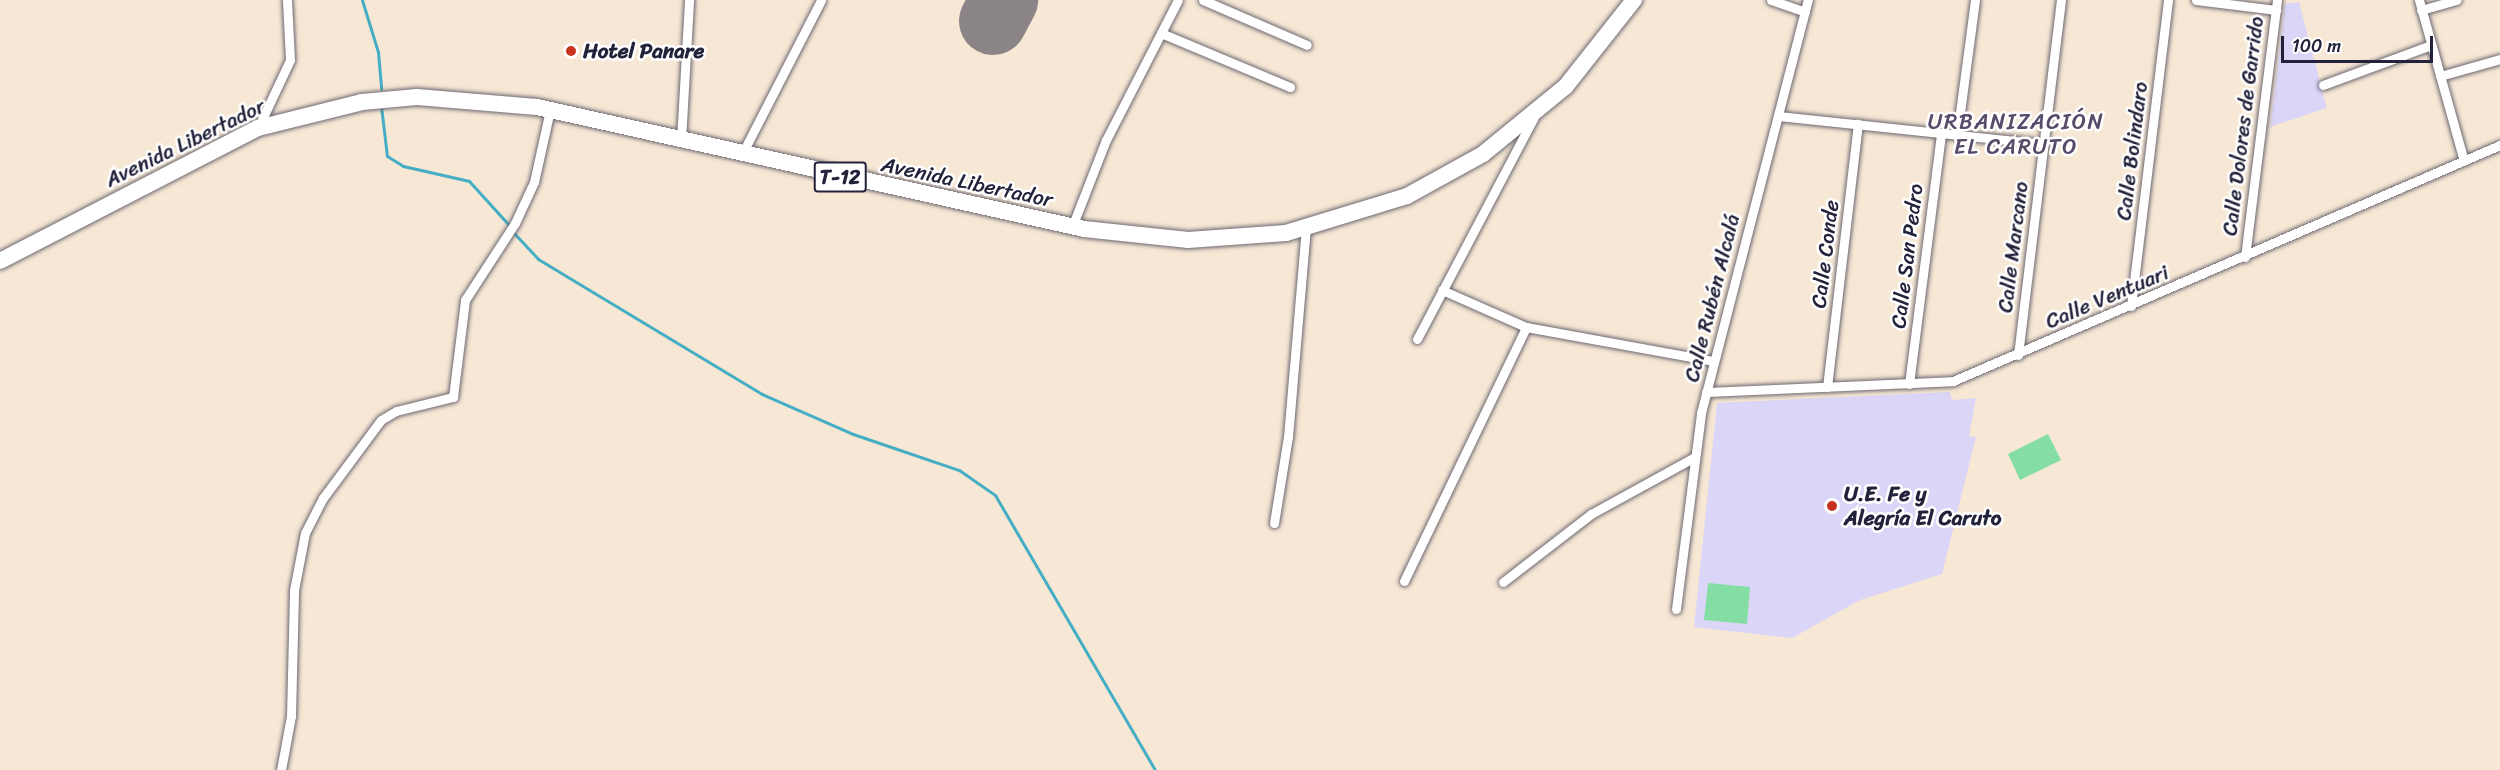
<!DOCTYPE html>
<meta charset="utf-8">
<style>
body{margin:0}
#map{position:relative;width:2500px;height:770px;overflow:hidden;background:#f7e8d5;font-family:Sriracha,sans-serif}
div>[style]{position:absolute}
.built>*{inset:0;background:#dbd6f7}
.green>*{inset:0;background:#84dea3}
.stream>*{height:3px;margin:-1.5px;padding:0 1.5px;transform-origin:1.5px;border-radius:1.5px;background:#45adc4}
.runway>*{height:68px;margin:-34px;padding:0 34px;transform-origin:34px;border-radius:34px;background:#8c8588}
.roads{filter:drop-shadow(0 0 2px #6d6771) drop-shadow(0 0 2px #6d6771)}
.street>*{height:9px;margin:-4.5px;padding:0 4.5px;transform-origin:4.5px;border-radius:4.5px;background:#fff}
.highway>*{height:16px;margin:-8px;padding:0 8px;transform-origin:8px;border-radius:8px;background:#fff}
.dots>*{width:16px;height:16px;translate:-50% -50%;box-sizing:border-box;border:3px solid #fff;border-radius:50%}
span{translate:-50% -50%;white-space:nowrap;text-align:center;line-height:1.15;-webkit-text-stroke:5px #fff;paint-order:stroke}
.shield-label span{padding:2px 4px;background:#fff;border:2px solid;border-radius:4px;-webkit-text-stroke-width:0}
.shield-label{font-size:20px;color:#22223b;font-weight:700}
.poi-label{font-size:21px;color:#22223b;font-weight:700}
.left{translate:0 -50%;text-align:left}
.street-label{font-size:21px;color:#22223b}
.neighbourhood-label{font-size:22px;color:#584b69;letter-spacing:1.5px}
.scale{position:absolute;left:2281px;top:36px;width:152px;height:27px;box-sizing:border-box;border:3px solid #22223b;border-top:0;padding-left:8px;font-size:18px;line-height:21px;white-space:nowrap;color:#22223b;-webkit-text-stroke:4px #fff;paint-order:stroke}
</style>
<div id="map">
<div class="built">
<i style="clip-path:polygon(2299px 2px,2327px 108px,2270px 127px,2285px 4px)"></i>
<i style="clip-path:polygon(1950px 392px,1952px 400px,1976px 398px,1969px 436px,1976px 437px,1942px 574px,1860px 600px,1792px 638px,1694px 627px,1717px 403px)"></i>
</div>
<div class="green">
<i style="clip-path:polygon(2048px 434px,2061px 460px,2020px 480px,2008px 454px)"></i>
<i style="clip-path:polygon(1708px 583px,1750px 587px,1747px 624px,1704px 620px)"></i>
</div>
<div class="stream">
<i style="left:362px;top:0;width:54px;rotate:72.9deg"></i>
<i style="left:378px;top:52px;width:37px;rotate:85deg"></i>
<i style="left:381px;top:106px;width:50px;rotate:83.2deg"></i>
<i style="left:387px;top:156px;width:19px;rotate:32deg"></i>
<i style="left:403px;top:166px;width:68px;rotate:12.8deg"></i>
<i style="left:469px;top:181px;width:61px;rotate:47.7deg"></i>
<i style="left:513px;top:232px;width:37px;rotate:47deg"></i>
<i style="left:538px;top:259px;width:262px;rotate:31.1deg"></i>
<i style="left:762px;top:394px;width:99px;rotate:23.7deg"></i>
<i style="left:853px;top:434px;width:112px;rotate:18.8deg"></i>
<i style="left:959px;top:470px;width:44px;rotate:34.8deg"></i>
<i style="left:995px;top:495px;width:318px;rotate:59.8deg"></i>
</div>
<div class="runway">
<i style="left:993px;top:21px;width:24px;rotate:-62deg"></i>
</div>
<div class="roads">
<div class="street">
<i style="left:1203px;top:0;width:113px;rotate:23.4deg"></i>
<i style="left:1771px;top:0;width:36px;rotate:19deg"></i>
<i style="left:2196px;top:0;width:81px;rotate:7.1deg"></i>
<i style="left:2419px;top:0;width:167px;rotate:74.4deg"></i>
<i style="left:2421px;top:10px;width:37px;rotate:-16deg"></i>
<i style="left:1161px;top:33px;width:140px;rotate:22.7deg"></i>
<i style="left:2440px;top:76px;width:62px;rotate:-15.8deg"></i>
<i style="left:2323px;top:85px;width:115px;rotate:-20.3deg"></i>
<i style="left:1778px;top:116px;width:267px;rotate:6deg"></i>
<i style="left:258px;top:128px;width:75px;rotate:-64.8deg"></i>
<i style="left:290px;top:60px;width:60px;rotate:-92.9deg"></i>
<i style="left:1957px;top:135px;width:136px;rotate:-82.4deg"></i>
<i style="left:681px;top:140px;width:140px;rotate:-86.7deg"></i>
<i style="left:742px;top:154px;width:173px;rotate:-62.8deg"></i>
<i style="left:1072px;top:227px;width:93px;rotate:-68.7deg"></i>
<i style="left:1106px;top:140px;width:157px;rotate:-62.8deg"></i>
<i style="left:2245px;top:257px;width:259px;rotate:-82.9deg"></i>
<i style="left:1442px;top:290px;width:92px;rotate:23.8deg"></i>
<i style="left:1526px;top:327px;width:191px;rotate:10.3deg"></i>
<i style="left:2131px;top:306px;width:308px;rotate:-83.1deg"></i>
<i style="left:1417px;top:339px;width:251px;rotate:-62.2deg"></i>
<i style="left:2018px;top:355px;width:358px;rotate:-83.1deg"></i>
<i style="left:1909px;top:384px;width:253px;rotate:-82.7deg"></i>
<i style="left:1827px;top:387px;width:265px;rotate:-83.3deg"></i>
<i style="left:1706px;top:392px;width:247px;rotate:-2.5deg"></i>
<i style="left:1953px;top:381px;width:596px;rotate:-23.34deg"></i>
<i style="left:1274px;top:523px;width:87px;rotate:-80.8deg"></i>
<i style="left:1288px;top:437px;width:209px;rotate:-85.1deg"></i>
<i style="left:1404px;top:581px;width:282px;rotate:-64.3deg"></i>
<i style="left:1503px;top:582px;width:111px;rotate:-37.7deg"></i>
<i style="left:1591px;top:514px;width:116px;rotate:-28.8deg"></i>
<i style="left:1676px;top:609px;width:198px;rotate:-82.7deg"></i>
<i style="left:1701px;top:413px;width:427px;rotate:-75.5deg"></i>
<i style="left:281px;top:770px;width:55px;rotate:-79.5deg"></i>
<i style="left:291px;top:716px;width:126px;rotate:-88.6deg"></i>
<i style="left:294px;top:590px;width:58px;rotate:-79.1deg"></i>
<i style="left:305px;top:533px;width:39px;rotate:-63deg"></i>
<i style="left:323px;top:498px;width:97px;rotate:-53.4deg"></i>
<i style="left:381px;top:420px;width:17px;rotate:-31deg"></i>
<i style="left:396px;top:411px;width:59px;rotate:-13.8deg"></i>
<i style="left:453px;top:397px;width:98px;rotate:-82.9deg"></i>
<i style="left:465px;top:300px;width:92px;rotate:-57deg"></i>
<i style="left:515px;top:223px;width:45px;rotate:-65.1deg"></i>
<i style="left:534px;top:182px;width:74px;rotate:-77.5deg"></i>
</div>
<div class="highway">
<i style="left:0;top:261px;width:290px;rotate:-27.3deg"></i>
<i style="left:258px;top:128px;width:107px;rotate:-14deg"></i>
<i style="left:362px;top:102px;width:55px;rotate:-5.2deg"></i>
<i style="left:417px;top:97px;width:120px;rotate:4.8deg"></i>
<i style="left:537px;top:107px;width:560px;rotate:12.57deg"></i>
<i style="left:1084px;top:229px;width:105px;rotate:6deg"></i>
<i style="left:1188px;top:240px;width:98px;rotate:-4.1deg"></i>
<i style="left:1286px;top:233px;width:127px;rotate:-17deg"></i>
<i style="left:1407px;top:196px;width:87px;rotate:-28.9deg"></i>
<i style="left:1483px;top:154px;width:107px;rotate:-39.3deg"></i>
<i style="left:1566px;top:86px;width:110px;rotate:-51.7deg"></i>
</div>
</div>
<div class="dots">
<i style="left:571px;top:51px;background:#c8321e"></i>
<i style="left:1832px;top:506px;background:#c8321e"></i>
</div>
<div class="shield-label">
<span style="left:840px;top:177px">T-12</span>
</div>
<div class="poi-label">
<span class="left" style="left:583px;top:51px">Hotel Panare</span>
<span class="left" style="left:1844px;top:506px">U.E. Fe y<br>Alegría El Caruto</span>
</div>
<div class="street-label">
<span style="left:2243px;top:126px;rotate:-83deg">Calle Dolores de Garrido</span>
<span style="left:185px;top:143px;rotate:-26deg">Avenida Libertador</span>
<span style="left:2132px;top:151px;rotate:-83deg">Calle Bolindaro</span>
<span style="left:967px;top:182px;rotate:12deg">Avenida Libertador</span>
<span style="left:2013px;top:247px;rotate:-83deg">Calle Marcano</span>
<span style="left:1825px;top:254px;rotate:-83deg">Calle Conde</span>
<span style="left:1907px;top:256px;rotate:-83deg">Calle San Pedro</span>
<span style="left:2107px;top:297px;rotate:-23deg">Calle Ventuari</span>
<span style="left:1712px;top:298px;rotate:-76deg">Calle Rubén Alcalá</span>
</div>
<div class="neighbourhood-label">
<span style="left:2016px;top:134px">URBANIZACIÓN<br>EL CARUTO</span>
</div>
<div class="scale">100 m</div>
</div>
